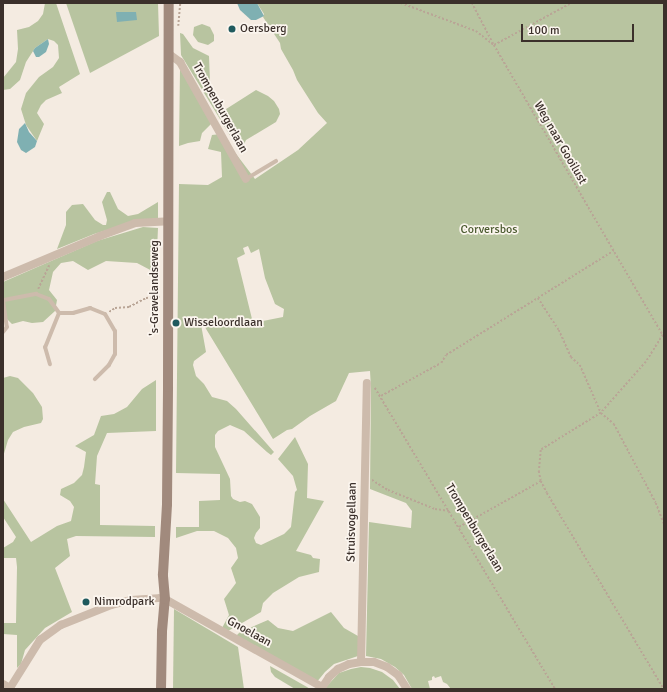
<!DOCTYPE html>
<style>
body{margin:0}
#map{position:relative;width:667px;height:692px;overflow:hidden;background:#f4ebe1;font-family:Signika,sans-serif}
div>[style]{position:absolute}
.green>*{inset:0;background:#b8c4a0}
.water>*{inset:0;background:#7fb0b2}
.path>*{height:1.5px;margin-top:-0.75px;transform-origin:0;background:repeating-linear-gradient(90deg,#b9a596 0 2px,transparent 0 4px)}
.lane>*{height:4px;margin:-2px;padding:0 2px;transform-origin:2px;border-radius:2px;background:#cdbbac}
.street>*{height:8px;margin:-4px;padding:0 4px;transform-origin:4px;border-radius:4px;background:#cdbbac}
.secondary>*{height:10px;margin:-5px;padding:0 5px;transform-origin:5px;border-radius:5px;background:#a18a7d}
.dots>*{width:11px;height:11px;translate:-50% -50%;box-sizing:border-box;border:2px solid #fbf5ee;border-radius:50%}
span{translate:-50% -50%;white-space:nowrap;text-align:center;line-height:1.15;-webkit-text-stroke:3.5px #fbf5ee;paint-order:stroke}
.poi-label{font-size:12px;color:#3b302b}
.left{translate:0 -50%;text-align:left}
.street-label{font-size:12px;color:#3b302b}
.park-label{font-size:12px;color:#4a5a2e}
.frame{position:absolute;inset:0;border:4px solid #3b302b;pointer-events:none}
.scale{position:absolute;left:521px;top:24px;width:113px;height:18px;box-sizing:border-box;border:2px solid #3b302b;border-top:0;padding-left:5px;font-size:12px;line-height:14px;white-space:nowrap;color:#3b302b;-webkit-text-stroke:3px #fbf5ee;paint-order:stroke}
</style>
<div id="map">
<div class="green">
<i style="clip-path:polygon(45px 3px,56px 3px,80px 74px,59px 87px,62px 93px,46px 100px,41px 105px,37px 113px,44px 124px,37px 141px,26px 125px,21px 109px,26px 93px,39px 77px,53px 67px,59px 58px,58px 45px,54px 41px,48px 39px,35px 48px,26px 62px,20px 80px,10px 89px,3px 90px,3px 78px,16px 62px,18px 49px,17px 30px,29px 27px,38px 21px,43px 14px)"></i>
<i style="clip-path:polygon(66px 3px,158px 3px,159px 36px,90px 73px)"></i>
<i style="clip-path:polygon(evenodd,257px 3px,664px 3px,664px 689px,451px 689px,447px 684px,443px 682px,441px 676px,435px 678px,434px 676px,432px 677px,432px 680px,428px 681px,430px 689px,412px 689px,404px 675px,395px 667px,381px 659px,366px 656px,369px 522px,411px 528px,412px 511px,406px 503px,370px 489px,371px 389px,370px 371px,349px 373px,336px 401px,310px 416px,292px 429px,287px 430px,273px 439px,200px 319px,206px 352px,194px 361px,193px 365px,196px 376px,204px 384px,212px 397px,227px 401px,236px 409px,274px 452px,271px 455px,267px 452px,244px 431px,230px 425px,218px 431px,215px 435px,215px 447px,230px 479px,231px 496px,233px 499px,240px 502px,245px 501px,252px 504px,260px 517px,260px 528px,256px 533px,254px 538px,256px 543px,261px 545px,284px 534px,291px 527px,295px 492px,297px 490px,293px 476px,278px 459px,295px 437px,308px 464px,307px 498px,324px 501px,296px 551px,311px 555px,313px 558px,320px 559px,319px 572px,299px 577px,273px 593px,263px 603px,261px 612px,228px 631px,222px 628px,229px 615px,224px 599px,236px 583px,231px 568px,238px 558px,236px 548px,228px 538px,214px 531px,197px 531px,176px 538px,176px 527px,199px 527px,199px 501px,220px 500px,220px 474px,176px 473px,179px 184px,208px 185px,222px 177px,221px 152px,208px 149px,212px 135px,221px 134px,255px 179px,298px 150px,327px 123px,318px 113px,297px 80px,293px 70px,281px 49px,280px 43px,263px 17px,264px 14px,257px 3px,248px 246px,251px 253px,259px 249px,265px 278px,275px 304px,284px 309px,283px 317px,253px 323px,237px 258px,245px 254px,243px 248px,248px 246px)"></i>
<i style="clip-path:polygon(202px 24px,210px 27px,214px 35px,214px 41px,208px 45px,198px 42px,193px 35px,194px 27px)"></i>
<i style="clip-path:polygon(180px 33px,183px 34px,193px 48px,209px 56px,210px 82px,215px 96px,223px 111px,256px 90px,268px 96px,274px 101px,279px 109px,280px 114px,276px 122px,246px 140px,240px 152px,181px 55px)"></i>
<i style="clip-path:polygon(180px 69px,212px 123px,202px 133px,200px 141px,188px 143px,179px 146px)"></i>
<i style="clip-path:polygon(107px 192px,110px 192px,118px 209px,128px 216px,138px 214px,158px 202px,158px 218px,133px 222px,94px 234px,57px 249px,66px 225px,66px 212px,72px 205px,83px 204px,95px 220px,103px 225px,106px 225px,107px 220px,102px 202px)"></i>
<i style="clip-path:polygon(143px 227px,158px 228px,156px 273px,137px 263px,106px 261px,88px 270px,73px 261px,61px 263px,53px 272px,49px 290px,57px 300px,55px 311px,43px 322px,32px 323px,23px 321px,12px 324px,3px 315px,3px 282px,97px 241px)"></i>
<i style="clip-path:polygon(10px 376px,18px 378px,33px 393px,42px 407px,43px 419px,41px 423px,24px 427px,13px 432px,8px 440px,3px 457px,3px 378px)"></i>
<i style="clip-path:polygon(156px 380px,156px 431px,107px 433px,97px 456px,95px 484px,100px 485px,100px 525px,155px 526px,155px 537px,76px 536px,67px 539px,70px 556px,55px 568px,72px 612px,45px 628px,25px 650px,21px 664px,17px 668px,17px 635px,3px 634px,3px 623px,16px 623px,17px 567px,16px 558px,3px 558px,3px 548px,13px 542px,16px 537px,3px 517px,3px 499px,31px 542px,57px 526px,71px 521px,74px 507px,70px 501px,60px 495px,61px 489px,74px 483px,82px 475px,84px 467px,86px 452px,75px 446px,94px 435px,101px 416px,114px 414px,127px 407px,142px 389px)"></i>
<i style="clip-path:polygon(174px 609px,238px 647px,244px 689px,173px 689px)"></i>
<i style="clip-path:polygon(331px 612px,344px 628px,358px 636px,358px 656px,334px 664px,325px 672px,316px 683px,236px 636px,240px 632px,268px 620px,278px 628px,293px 631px)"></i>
<i style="clip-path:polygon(270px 666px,307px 687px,310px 689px,295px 689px,275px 677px,271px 672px)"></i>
<i style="clip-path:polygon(361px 667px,370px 668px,382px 672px,393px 680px,400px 689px,324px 689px,339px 673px,351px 669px)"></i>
</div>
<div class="water">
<i style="clip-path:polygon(237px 3px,257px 3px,264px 16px,256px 20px,251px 20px,240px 10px)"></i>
<i style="clip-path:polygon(116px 12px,136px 12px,137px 20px,117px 22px)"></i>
<i style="clip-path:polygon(48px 39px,49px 44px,46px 52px,39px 57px,36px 57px,33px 51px,35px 48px)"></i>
<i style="clip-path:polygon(25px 123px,29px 132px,37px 141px,35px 147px,26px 153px,21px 150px,17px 142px,19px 129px)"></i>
</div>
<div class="path">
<i style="left:401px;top:3px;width:80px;rotate:20.5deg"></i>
<i style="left:476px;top:31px;width:23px;rotate:38deg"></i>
<i style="left:494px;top:45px;width:338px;rotate:59.8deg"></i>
<i style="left:472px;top:3px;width:47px;rotate:62.4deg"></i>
<i style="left:494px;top:45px;width:88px;rotate:-28.6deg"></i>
<i style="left:664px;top:3px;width:1px;rotate:90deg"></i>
<i style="left:178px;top:26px;width:23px;rotate:-85deg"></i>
<i style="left:38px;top:289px;width:26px;rotate:-65deg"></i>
<i style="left:538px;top:298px;width:38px;rotate:57deg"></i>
<i style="left:559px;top:330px;width:30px;rotate:66deg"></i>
<i style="left:571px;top:357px;width:12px;rotate:42deg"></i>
<i style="left:580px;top:365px;width:52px;rotate:66.4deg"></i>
<i style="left:601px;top:413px;width:17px;rotate:40deg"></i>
<i style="left:614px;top:424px;width:89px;rotate:62deg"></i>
<i style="left:656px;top:503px;width:22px;rotate:69deg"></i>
<i style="left:109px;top:312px;width:7px;rotate:-34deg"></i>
<i style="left:115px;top:308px;width:14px;rotate:-4deg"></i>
<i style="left:129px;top:307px;width:19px;rotate:-28deg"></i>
<i style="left:146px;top:298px;width:14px;rotate:-4deg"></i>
<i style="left:663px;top:335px;width:32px;rotate:122deg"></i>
<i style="left:646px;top:362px;width:68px;rotate:131.4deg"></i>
<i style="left:601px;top:413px;width:70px;rotate:148.3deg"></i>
<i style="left:541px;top:450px;width:21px;rotate:95deg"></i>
<i style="left:539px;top:471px;width:10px;rotate:79deg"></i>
<i style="left:541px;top:481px;width:13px;rotate:63deg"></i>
<i style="left:547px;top:493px;width:228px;rotate:59.2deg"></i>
<i style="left:375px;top:388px;width:351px;rotate:59.1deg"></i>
<i style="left:381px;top:396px;width:68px;rotate:-28.8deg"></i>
<i style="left:441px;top:363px;width:9px;rotate:-58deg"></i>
<i style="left:446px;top:355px;width:197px;rotate:-31.9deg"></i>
<i style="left:372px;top:480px;width:19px;rotate:32deg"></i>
<i style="left:388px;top:490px;width:51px;rotate:22deg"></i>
<i style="left:435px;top:509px;width:15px;rotate:8deg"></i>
<i style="left:459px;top:527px;width:94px;rotate:-29.3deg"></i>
</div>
<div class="lane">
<i style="left:246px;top:179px;width:35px;rotate:-31deg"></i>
<i style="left:3px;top:300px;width:27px;rotate:82deg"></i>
<i style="left:7px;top:327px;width:6px;rotate:129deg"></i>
<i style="left:4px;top:300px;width:33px;rotate:-11deg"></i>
<i style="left:36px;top:294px;width:14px;rotate:21deg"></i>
<i style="left:49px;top:299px;width:17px;rotate:54deg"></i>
<i style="left:59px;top:313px;width:37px;rotate:112deg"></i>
<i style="left:45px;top:347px;width:18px;rotate:74deg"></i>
<i style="left:59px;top:313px;width:14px"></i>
<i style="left:73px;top:313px;width:18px;rotate:-16deg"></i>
<i style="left:90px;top:308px;width:16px;rotate:22deg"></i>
<i style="left:105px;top:314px;width:20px;rotate:60deg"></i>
<i style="left:115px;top:331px;width:23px;rotate:90deg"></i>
<i style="left:115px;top:354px;width:13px;rotate:119deg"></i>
<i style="left:109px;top:365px;width:20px;rotate:135deg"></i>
</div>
<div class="street">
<i style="left:169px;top:54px;width:14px;rotate:36deg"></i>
<i style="left:180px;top:62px;width:134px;rotate:60.6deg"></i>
<i style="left:3px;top:277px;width:105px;rotate:-22.9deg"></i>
<i style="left:100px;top:236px;width:37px;rotate:-20deg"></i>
<i style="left:135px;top:223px;width:34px;rotate:-3deg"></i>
<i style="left:165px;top:599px;width:180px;rotate:29.3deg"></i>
<i style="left:361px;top:662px;width:279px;rotate:-88.8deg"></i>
<i style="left:3px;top:684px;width:8px;rotate:30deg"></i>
<i style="left:10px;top:688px;width:57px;rotate:-58deg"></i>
<i style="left:40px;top:640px;width:26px;rotate:-36deg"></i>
<i style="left:61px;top:625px;width:54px;rotate:-21.8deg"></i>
<i style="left:111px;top:605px;width:21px;rotate:-14deg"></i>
<i style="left:131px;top:600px;width:27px;rotate:-4deg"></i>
<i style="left:321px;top:689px;width:14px;rotate:-56deg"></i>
<i style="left:329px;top:677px;width:12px;rotate:-42deg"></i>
<i style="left:338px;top:669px;width:12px;rotate:-24deg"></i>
<i style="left:349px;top:664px;width:12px;rotate:-9deg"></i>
<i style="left:361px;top:662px;width:13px"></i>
<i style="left:374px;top:662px;width:14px;rotate:21deg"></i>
<i style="left:387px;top:667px;width:14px;rotate:36deg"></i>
<i style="left:398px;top:675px;width:17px;rotate:57deg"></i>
</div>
<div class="secondary">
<i style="left:161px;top:689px;width:58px;rotate:-89deg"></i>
<i style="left:162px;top:631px;width:32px;rotate:-85deg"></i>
<i style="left:165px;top:599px;width:25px;rotate:-95deg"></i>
<i style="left:163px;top:574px;width:70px;rotate:-86.7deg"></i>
<i style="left:167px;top:504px;width:117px;rotate:-89.5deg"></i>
<i style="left:168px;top:387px;width:384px;rotate:-89.9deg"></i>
</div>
<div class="dots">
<i style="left:232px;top:29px;background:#1f5a5e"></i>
<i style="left:176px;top:323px;background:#1f5a5e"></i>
<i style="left:86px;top:602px;background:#1f5a5e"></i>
</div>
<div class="poi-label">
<span class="left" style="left:240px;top:29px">Oersberg</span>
<span class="left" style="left:184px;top:323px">Wisseloordlaan</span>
<span class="left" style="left:94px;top:602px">Nimrodpark</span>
</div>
<div class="street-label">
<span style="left:220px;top:108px;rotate:61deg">Trompenburgerlaan</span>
<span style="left:560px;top:143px;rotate:60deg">Weg naar Gooilust</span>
<span style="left:155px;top:288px;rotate:-90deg">'s-Gravelandseweg</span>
<span style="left:352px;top:522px;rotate:-89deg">Struisvogellaan</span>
<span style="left:474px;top:528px;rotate:59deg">Trompenburgerlaan</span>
<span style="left:249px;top:632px;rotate:29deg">Gnoelaan</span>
</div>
<div class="park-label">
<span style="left:489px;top:230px">Corversbos</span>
</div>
<div class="frame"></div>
<div class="scale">100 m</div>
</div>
